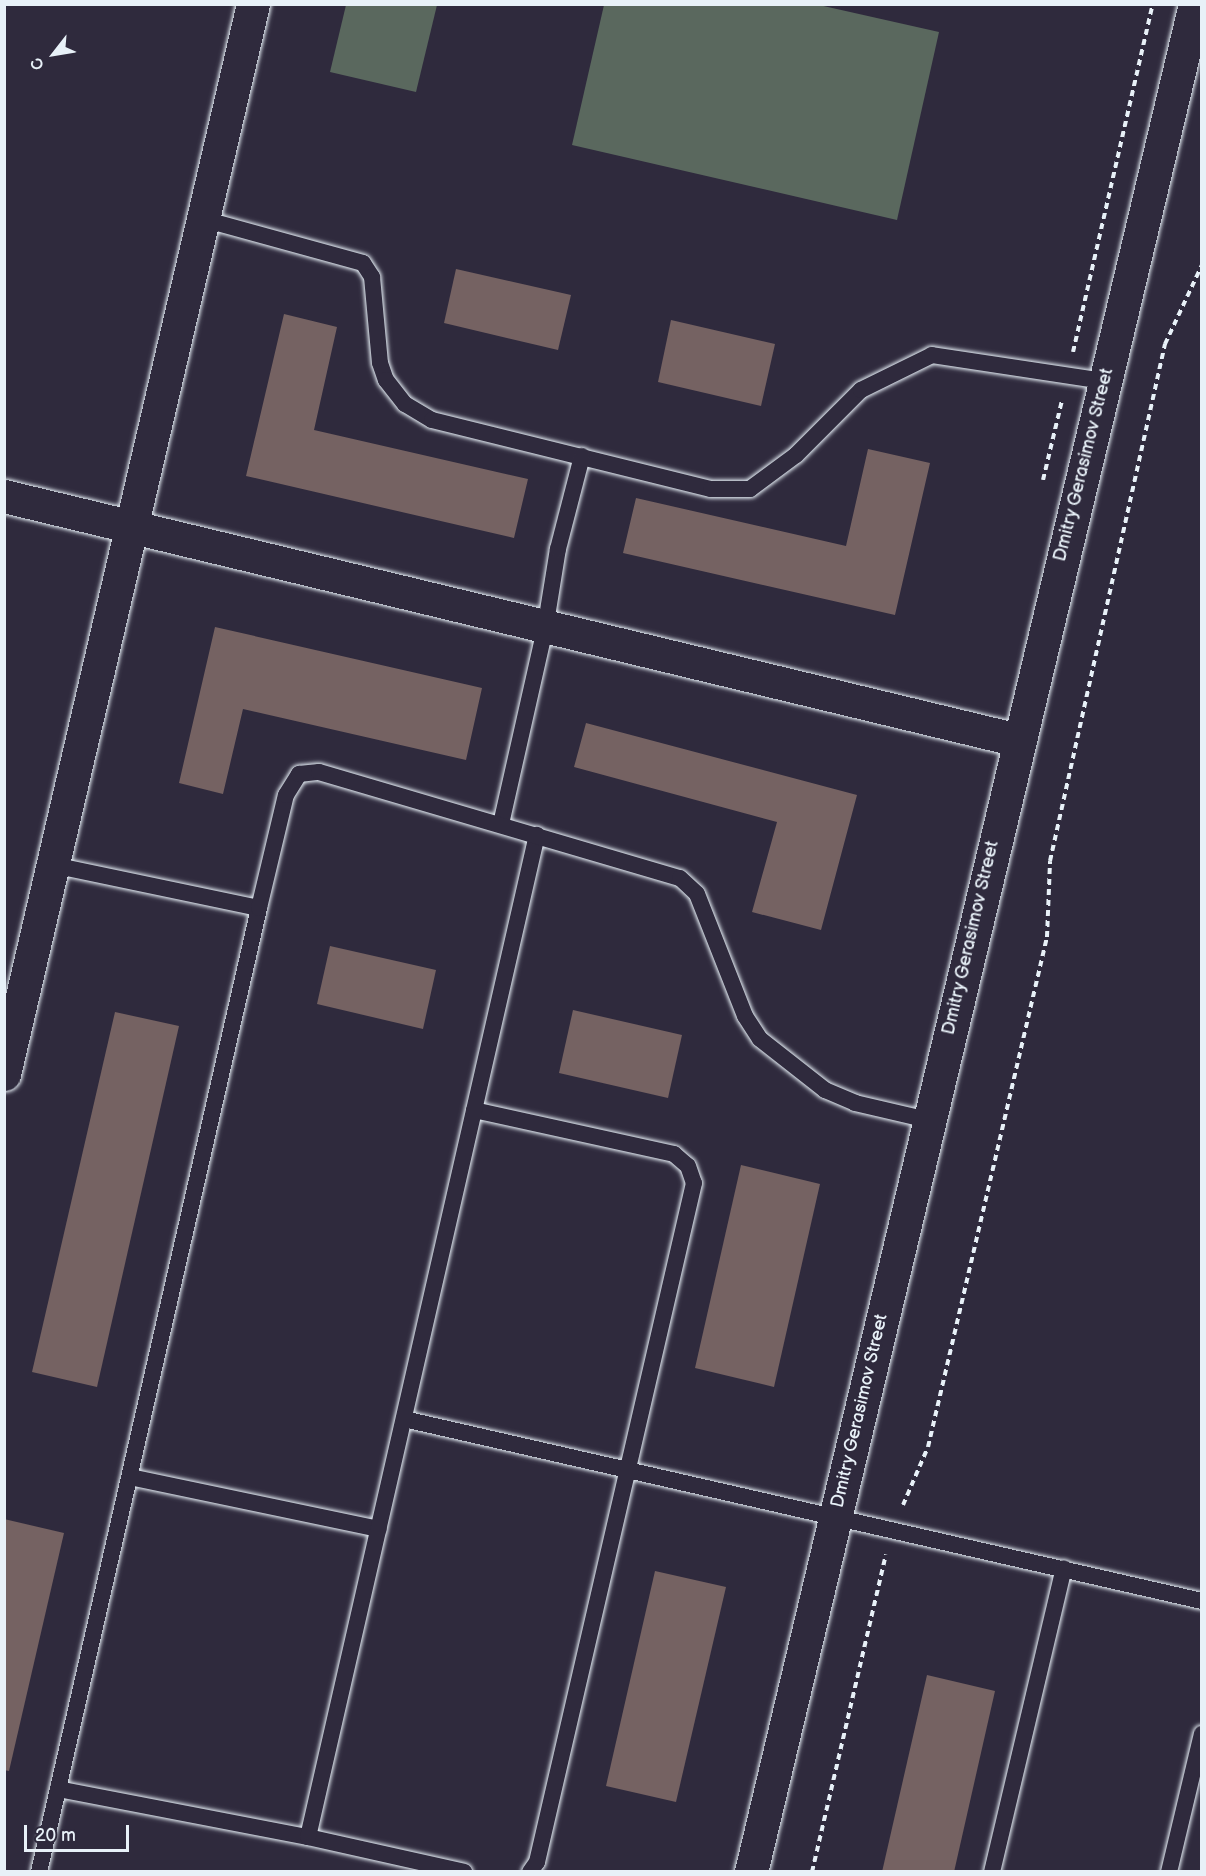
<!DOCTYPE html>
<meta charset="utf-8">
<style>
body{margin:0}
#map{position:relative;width:1206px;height:1876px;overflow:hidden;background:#2f2a3d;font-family:"Balsamiq Sans",sans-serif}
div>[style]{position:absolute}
.green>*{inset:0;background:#5a685e}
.building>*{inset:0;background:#756262}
.path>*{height:4px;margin-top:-2px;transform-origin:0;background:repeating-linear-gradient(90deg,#e8f1f8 0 6px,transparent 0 10.5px)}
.roads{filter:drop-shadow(0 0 2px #e8f1f8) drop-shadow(0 0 2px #e8f1f8)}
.service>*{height:16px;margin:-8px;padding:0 8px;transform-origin:8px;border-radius:8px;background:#2f2a3d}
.minor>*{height:33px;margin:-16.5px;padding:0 16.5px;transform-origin:16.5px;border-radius:16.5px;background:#2f2a3d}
span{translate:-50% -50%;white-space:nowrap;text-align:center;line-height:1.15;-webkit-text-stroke:4.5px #2f2a3d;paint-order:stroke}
.street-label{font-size:18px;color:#e8f1f8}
.frame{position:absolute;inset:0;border:6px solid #e8f1f8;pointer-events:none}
.north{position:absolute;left:24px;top:24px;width:60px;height:60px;-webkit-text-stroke:4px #2f2a3d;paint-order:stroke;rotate:239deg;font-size:16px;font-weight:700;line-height:24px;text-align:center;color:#e8f1f8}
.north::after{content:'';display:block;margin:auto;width:21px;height:27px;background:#e8f1f8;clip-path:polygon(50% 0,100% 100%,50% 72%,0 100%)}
.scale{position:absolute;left:24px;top:1825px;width:105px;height:27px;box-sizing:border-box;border:3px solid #e8f1f8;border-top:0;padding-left:8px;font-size:18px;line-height:21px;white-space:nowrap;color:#e8f1f8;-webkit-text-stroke:4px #2f2a3d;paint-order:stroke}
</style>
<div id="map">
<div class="green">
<i style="clip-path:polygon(346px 5px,437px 5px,416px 92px,330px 72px)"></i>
<i style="clip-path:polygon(604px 5px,819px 5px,939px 32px,897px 220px,572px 145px)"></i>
</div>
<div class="building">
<i style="clip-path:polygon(456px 269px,571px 295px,558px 350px,444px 323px)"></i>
<i style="clip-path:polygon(284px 314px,337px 327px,314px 430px,528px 479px,514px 538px,246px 476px)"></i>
<i style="clip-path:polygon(671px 320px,775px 344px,761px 406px,658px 382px)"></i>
<i style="clip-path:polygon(868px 449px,930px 463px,895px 615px,623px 553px,636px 498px,846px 546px)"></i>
<i style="clip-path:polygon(215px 627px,482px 688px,466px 760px,243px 709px,223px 794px,179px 783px)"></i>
<i style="clip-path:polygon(586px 723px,857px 795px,821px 930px,752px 912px,777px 822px,574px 767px)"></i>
<i style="clip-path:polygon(330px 946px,436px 970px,423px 1029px,317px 1004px)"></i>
<i style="clip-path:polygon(573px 1010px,682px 1035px,668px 1098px,559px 1073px)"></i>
<i style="clip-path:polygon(115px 1012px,179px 1026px,97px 1387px,32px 1372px)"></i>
<i style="clip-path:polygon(741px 1165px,820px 1184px,774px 1387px,695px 1368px)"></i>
<i style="clip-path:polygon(4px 1519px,64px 1533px,9px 1771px,4px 1770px)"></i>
<i style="clip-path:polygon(655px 1571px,726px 1587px,676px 1802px,606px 1786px)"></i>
<i style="clip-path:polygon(927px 1675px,995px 1691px,954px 1872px,882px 1872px)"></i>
</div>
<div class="path">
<i style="left:1073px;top:352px;width:357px;rotate:-77.1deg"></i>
<i style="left:1043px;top:480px;width:82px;rotate:-76.6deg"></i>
<i style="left:903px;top:1505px;width:63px;rotate:-66.7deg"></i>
<i style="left:928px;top:1447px;width:524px;rotate:-76.87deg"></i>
<i style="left:1047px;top:937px;width:76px;rotate:-87.7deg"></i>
<i style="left:1050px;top:861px;width:530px;rotate:-77.46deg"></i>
<i style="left:1165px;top:344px;width:87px;rotate:-64.9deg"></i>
<i style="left:812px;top:1872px;width:326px;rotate:-76.9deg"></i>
</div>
<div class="roads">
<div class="service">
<i style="left:203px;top:219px;width:166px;rotate:15.4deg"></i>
<i style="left:363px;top:263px;width:17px;rotate:57deg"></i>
<i style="left:372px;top:277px;width:86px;rotate:84.7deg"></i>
<i style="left:380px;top:363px;width:18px;rotate:71deg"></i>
<i style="left:386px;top:380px;width:31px;rotate:52deg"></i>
<i style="left:405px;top:404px;width:31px;rotate:31deg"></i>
<i style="left:432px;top:420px;width:287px;rotate:13.9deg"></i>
<i style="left:711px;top:489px;width:39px"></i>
<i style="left:750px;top:489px;width:57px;rotate:-36.5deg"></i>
<i style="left:796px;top:455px;width:92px;rotate:-45deg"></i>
<i style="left:861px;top:390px;width:79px;rotate:-26.2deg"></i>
<i style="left:932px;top:355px;width:174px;rotate:8.6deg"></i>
<i style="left:501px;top:824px;width:200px;rotate:-77.3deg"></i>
<i style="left:545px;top:629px;width:81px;rotate:-80.8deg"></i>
<i style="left:558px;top:549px;width:96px;rotate:-75.5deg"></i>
<i style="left:53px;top:865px;width:210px;rotate:11.8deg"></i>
<i style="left:474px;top:1110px;width:205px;rotate:12.4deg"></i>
<i style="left:674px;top:1154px;width:18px;rotate:41deg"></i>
<i style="left:688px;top:1166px;width:18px;rotate:71deg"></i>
<i style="left:694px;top:1183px;width:697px;rotate:103.02deg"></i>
<i style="left:537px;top:1862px;width:12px;rotate:125deg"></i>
<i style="left:404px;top:1419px;width:818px;rotate:12.85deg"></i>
<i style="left:130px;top:1477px;width:254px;rotate:11.8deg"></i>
<i style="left:58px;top:1789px;width:255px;rotate:10.9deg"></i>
<i style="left:308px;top:1837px;width:160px;rotate:12.6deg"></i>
<i style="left:308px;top:1837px;width:1028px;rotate:-77.13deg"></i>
<i style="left:39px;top:1872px;width:989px;rotate:-77.14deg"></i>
<i style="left:259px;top:908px;width:116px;rotate:-76.6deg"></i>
<i style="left:286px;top:795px;width:25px;rotate:-58deg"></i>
<i style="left:299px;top:774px;width:20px;rotate:-6deg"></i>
<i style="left:319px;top:772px;width:376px;rotate:16.4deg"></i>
<i style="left:680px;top:878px;width:23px;rotate:43deg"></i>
<i style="left:697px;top:894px;width:131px;rotate:68.5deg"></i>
<i style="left:745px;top:1016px;width:27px;rotate:57deg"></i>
<i style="left:760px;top:1039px;width:83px;rotate:38.1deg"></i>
<i style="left:825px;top:1090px;width:33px;rotate:23deg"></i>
<i style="left:855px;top:1103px;width:75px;rotate:13.1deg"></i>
<i style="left:992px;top:1872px;width:312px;rotate:-76.7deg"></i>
<i style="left:1169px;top:1872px;width:142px;rotate:-76.6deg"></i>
</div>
<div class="minor">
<i style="left:4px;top:496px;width:1043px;rotate:13.53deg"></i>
<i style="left:4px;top:1074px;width:1099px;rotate:-76.9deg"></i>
<i style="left:751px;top:1872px;width:1920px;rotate:-76.63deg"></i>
</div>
</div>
<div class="street-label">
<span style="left:1084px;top:465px;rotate:-76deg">Dmitry Gerasimov Street</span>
<span style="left:971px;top:938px;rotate:-77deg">Dmitry Gerasimov Street</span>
<span style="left:860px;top:1411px;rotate:-77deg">Dmitry Gerasimov Street</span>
</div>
<div class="frame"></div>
<div class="north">С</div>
<div class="scale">20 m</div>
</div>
